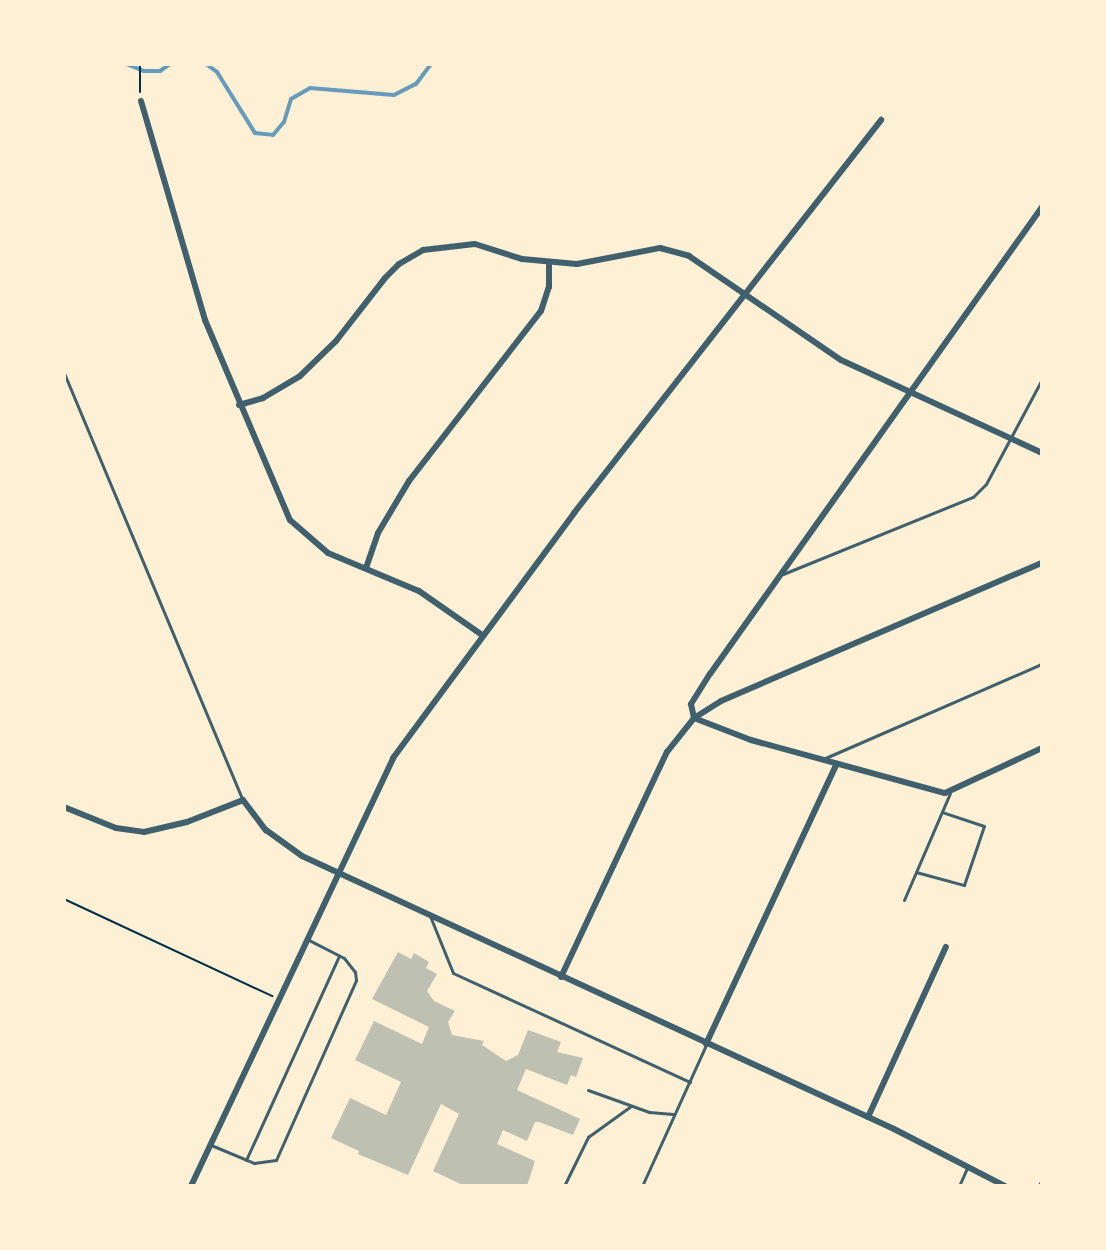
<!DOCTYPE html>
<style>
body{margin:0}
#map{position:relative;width:1106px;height:1250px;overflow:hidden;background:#fdf0d5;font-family:"IBM Plex Sans",sans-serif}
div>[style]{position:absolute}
.stream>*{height:4px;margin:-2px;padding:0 2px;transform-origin:2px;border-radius:2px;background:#669bbc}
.building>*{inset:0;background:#bec0b2}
.path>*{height:2px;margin:-1px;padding:0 1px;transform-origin:1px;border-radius:1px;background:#003049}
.service>*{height:3px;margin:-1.5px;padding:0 1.5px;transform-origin:1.5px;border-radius:1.5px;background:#3f606c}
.minor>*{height:6px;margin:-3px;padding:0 3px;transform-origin:3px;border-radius:3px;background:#3f606c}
span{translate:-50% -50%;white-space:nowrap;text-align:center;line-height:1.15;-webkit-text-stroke:4.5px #fdf0d5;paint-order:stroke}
.frame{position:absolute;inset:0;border:66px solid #fdf0d5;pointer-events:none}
</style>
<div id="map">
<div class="stream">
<i style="left:126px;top:64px;width:19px;rotate:21deg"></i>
<i style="left:144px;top:71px;width:16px"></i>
<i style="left:160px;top:71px;width:12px;rotate:-35deg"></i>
<i style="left:206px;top:64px;width:14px;rotate:36deg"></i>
<i style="left:217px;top:72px;width:72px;rotate:58.1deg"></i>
<i style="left:255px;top:133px;width:18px;rotate:6deg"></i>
<i style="left:273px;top:135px;width:17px;rotate:-50deg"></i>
<i style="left:284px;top:122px;width:24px;rotate:-73deg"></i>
<i style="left:291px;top:99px;width:22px;rotate:-30deg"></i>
<i style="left:310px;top:88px;width:84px;rotate:4.8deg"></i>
<i style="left:394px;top:95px;width:25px;rotate:-27deg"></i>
<i style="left:416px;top:84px;width:25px;rotate:-53deg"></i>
</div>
<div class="building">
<i style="clip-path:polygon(398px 952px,411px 959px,414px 953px,429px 962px,426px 968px,437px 974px,427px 991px,434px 1001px,455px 1011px,448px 1022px,452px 1035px,484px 1041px,482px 1045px,506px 1061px,518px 1055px,528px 1030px,561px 1042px,557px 1052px,583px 1058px,576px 1077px,571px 1075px,567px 1085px,526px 1069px,517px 1090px,580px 1119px,573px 1135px,539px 1122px,535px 1122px,527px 1141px,503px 1130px,497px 1144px,535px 1161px,527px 1186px,465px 1186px,433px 1171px,459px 1114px,441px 1104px,408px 1175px,358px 1154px,359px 1151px,331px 1138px,350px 1098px,386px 1115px,401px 1082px,355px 1060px,374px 1021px,422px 1044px,429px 1027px,372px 999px)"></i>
</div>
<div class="path">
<i style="left:140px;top:64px;width:28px;rotate:90deg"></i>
<i style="left:64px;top:899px;width:230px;rotate:25deg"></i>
</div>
<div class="service">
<i style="left:64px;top:373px;width:463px;rotate:67.3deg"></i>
<i style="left:783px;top:574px;width:205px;rotate:-22.1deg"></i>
<i style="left:973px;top:497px;width:18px;rotate:-45deg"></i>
<i style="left:986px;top:484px;width:119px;rotate:-61.9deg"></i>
<i style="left:823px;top:759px;width:239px;rotate:-23.5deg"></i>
<i style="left:916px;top:872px;width:50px;rotate:15.2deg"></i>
<i style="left:964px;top:885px;width:62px;rotate:-71.3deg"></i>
<i style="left:984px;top:826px;width:44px;rotate:-161.6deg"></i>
<i style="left:904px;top:900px;width:116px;rotate:-66.7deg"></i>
<i style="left:430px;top:916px;width:61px;rotate:68deg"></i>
<i style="left:453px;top:973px;width:261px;rotate:24.7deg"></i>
<i style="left:588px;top:1090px;width:65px;rotate:19.8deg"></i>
<i style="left:649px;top:1112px;width:24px;rotate:5deg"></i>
<i style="left:211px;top:1145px;width:47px;rotate:22.7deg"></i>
<i style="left:254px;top:1163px;width:22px;rotate:-8deg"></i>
<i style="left:276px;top:1160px;width:197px;rotate:-66deg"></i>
<i style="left:356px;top:980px;width:8px;rotate:-97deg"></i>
<i style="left:355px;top:972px;width:18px;rotate:-128deg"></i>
<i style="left:344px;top:958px;width:42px;rotate:-152.8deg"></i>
<i style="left:246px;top:1160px;width:224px;rotate:-65.5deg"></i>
<i style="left:564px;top:1186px;width:55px;rotate:-63.9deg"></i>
<i style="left:588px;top:1137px;width:53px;rotate:-35.8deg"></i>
<i style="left:642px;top:1186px;width:155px;rotate:-65.6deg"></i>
<i style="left:959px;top:1186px;width:20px;rotate:-66deg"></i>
</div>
<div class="minor">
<i style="left:141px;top:101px;width:228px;rotate:73.7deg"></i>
<i style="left:205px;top:320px;width:217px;rotate:67deg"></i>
<i style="left:290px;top:520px;width:50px;rotate:41deg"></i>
<i style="left:328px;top:553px;width:99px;rotate:22.7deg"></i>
<i style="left:419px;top:591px;width:77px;rotate:34.9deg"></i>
<i style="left:239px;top:405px;width:25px;rotate:-16deg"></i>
<i style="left:263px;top:398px;width:43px;rotate:-30.7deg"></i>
<i style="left:300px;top:376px;width:50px;rotate:-44.2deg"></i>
<i style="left:336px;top:341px;width:80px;rotate:-52.1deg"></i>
<i style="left:385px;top:278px;width:20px;rotate:-45deg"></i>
<i style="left:399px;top:264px;width:28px;rotate:-30deg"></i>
<i style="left:423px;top:250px;width:52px;rotate:-6.6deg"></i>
<i style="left:475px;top:244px;width:49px;rotate:17.7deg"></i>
<i style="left:522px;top:259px;width:55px;rotate:5.2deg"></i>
<i style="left:577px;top:264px;width:85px;rotate:-10.9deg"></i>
<i style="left:660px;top:248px;width:30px;rotate:15deg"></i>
<i style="left:689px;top:256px;width:184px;rotate:34.4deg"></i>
<i style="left:841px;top:360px;width:221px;rotate:24.8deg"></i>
<i style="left:366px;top:568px;width:37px;rotate:-71deg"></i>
<i style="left:378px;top:533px;width:61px;rotate:-59.2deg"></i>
<i style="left:409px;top:481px;width:215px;rotate:-52.2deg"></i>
<i style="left:541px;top:311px;width:25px;rotate:-72deg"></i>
<i style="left:549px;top:287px;width:24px;rotate:-90deg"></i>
<i style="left:694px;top:718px;width:14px;rotate:-102deg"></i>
<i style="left:691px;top:704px;width:36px;rotate:-58deg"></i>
<i style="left:710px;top:674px;width:573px;rotate:-54.59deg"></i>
<i style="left:694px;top:718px;width:61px;rotate:21.1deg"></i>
<i style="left:751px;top:740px;width:201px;rotate:15.3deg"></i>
<i style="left:945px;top:793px;width:107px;rotate:-24.9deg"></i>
<i style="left:64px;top:807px;width:56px;rotate:22deg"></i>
<i style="left:116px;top:828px;width:28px;rotate:8deg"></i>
<i style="left:144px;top:832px;width:44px;rotate:-13.1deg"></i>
<i style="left:187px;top:822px;width:60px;rotate:-21.4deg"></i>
<i style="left:243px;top:800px;width:38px;rotate:53deg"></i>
<i style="left:266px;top:830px;width:44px;rotate:35.8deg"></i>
<i style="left:302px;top:856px;width:652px;rotate:24.76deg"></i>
<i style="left:894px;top:1129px;width:125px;rotate:27.2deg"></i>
<i style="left:561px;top:977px;width:249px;rotate:-64.8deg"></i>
<i style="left:667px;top:752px;width:43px;rotate:-51.5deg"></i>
<i style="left:694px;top:718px;width:32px;rotate:-32deg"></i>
<i style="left:721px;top:701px;width:349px;rotate:-23.3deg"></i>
<i style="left:706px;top:1044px;width:308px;rotate:-65deg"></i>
<i style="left:868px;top:1117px;width:187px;rotate:-65.4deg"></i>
<i style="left:191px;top:1186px;width:473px;rotate:-64.7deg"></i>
<i style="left:393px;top:758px;width:305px;rotate:-53.5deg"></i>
<i style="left:574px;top:513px;width:499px;rotate:-52deg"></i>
<i style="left:1041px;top:1186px;width:2px;rotate:-63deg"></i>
</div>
<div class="frame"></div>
</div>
